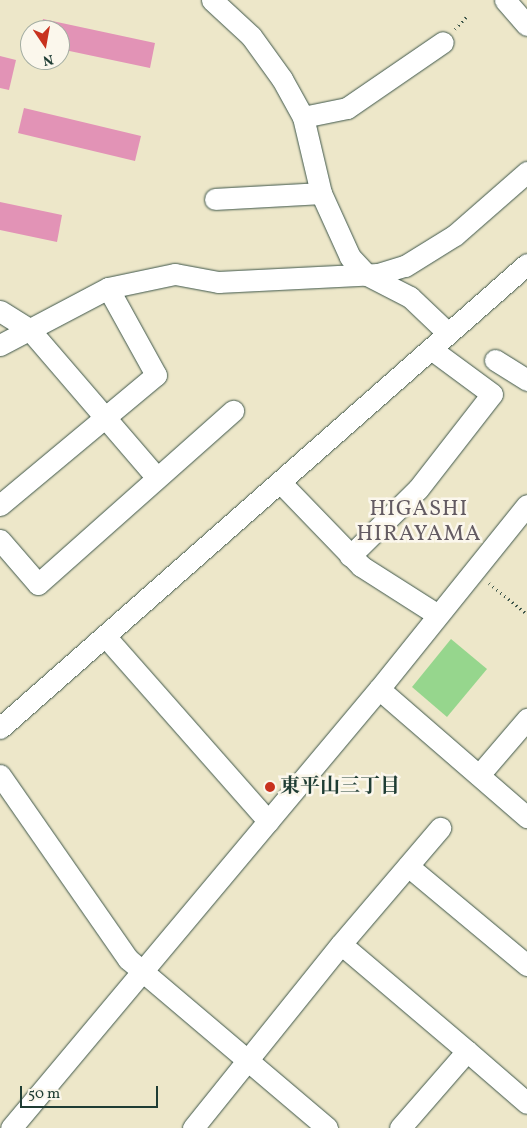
<!DOCTYPE html>
<meta charset="utf-8">
<style>
body{margin:0}
#map{position:relative;width:527px;height:1128px;overflow:hidden;background:#ede7c9;font-family:Vollkorn,"Noto Serif JP",serif}
div>[style]{position:absolute}
.green>*{inset:0;background:#96d68d}
.building>*{inset:0;background:#e293b6}
.path>*{height:3px;margin-top:-1.5px;transform-origin:0;background:repeating-linear-gradient(90deg,#3e564a 0 1px,transparent 0 5px)}
.roads{filter:drop-shadow(0 0 1px #3e564a) drop-shadow(0 0 1px #3e564a)}
.minor>*{height:21px;margin:-10.5px;padding:0 10.5px;transform-origin:10.5px;border-radius:10.5px;background:#fff}
.dots>*{width:14px;height:14px;translate:-50% -50%;box-sizing:border-box;border:2px solid #fbf7ec;border-radius:50%}
span{translate:-50% -50%;white-space:nowrap;text-align:center;line-height:1.15;-webkit-text-stroke:5px #fbf7ec;paint-order:stroke}
.poi-label{font-size:20px;color:#1f3d34;font-weight:700}
.left{translate:0 -50%;text-align:left}
.quarter-label{font-size:22px;color:#635b62;letter-spacing:1px}
.north{position:absolute;left:20px;top:20px;width:50px;height:50px;box-sizing:border-box;background:#fbf7ec;border:1px solid #a3ada2;border-radius:50%;rotate:168deg;font-size:14px;font-weight:700;line-height:20px;text-align:center;color:#1f3d34}
.north::after{content:'';display:block;margin:auto;width:18px;height:22px;background:#c8321e;clip-path:polygon(50% 0,100% 100%,50% 72%,0 100%)}
.scale{position:absolute;left:20px;top:1086px;width:138px;height:22px;box-sizing:border-box;border:2px solid #1f3d34;border-top:0;padding-left:6px;font-size:15px;line-height:18px;white-space:nowrap;color:#1f3d34;-webkit-text-stroke:4px #fbf7ec;paint-order:stroke}
</style>
<div id="map">
<div class="green">
<i style="clip-path:polygon(451px 639px,487px 669px,447px 717px,412px 687px)"></i>
</div>
<div class="building">
<i style="clip-path:polygon(43px 19px,155px 43px,150px 68px,60px 49px,60px 30px,40px 30px)"></i>
<i style="clip-path:polygon(0 56px,16px 60px,9px 90px,0 88px)"></i>
<i style="clip-path:polygon(24px 108px,141px 136px,135px 161px,18px 133px)"></i>
<i style="clip-path:polygon(0 202px,62px 215px,57px 242px,0 230px)"></i>
</div>
<div class="path">
<i style="left:455px;top:29px;width:19px;rotate:-47deg"></i>
<i style="left:489px;top:583px;width:49px;rotate:39.2deg"></i>
</div>
<div class="roads">
<div class="minor">
<i style="left:212px;top:0;width:53px;rotate:42.7deg"></i>
<i style="left:251px;top:36px;width:53px;rotate:54.2deg"></i>
<i style="left:282px;top:79px;width:43px;rotate:61.1deg"></i>
<i style="left:303px;top:117px;width:78px;rotate:76.7deg"></i>
<i style="left:321px;top:193px;width:70px;rotate:65.6deg"></i>
<i style="left:350px;top:257px;width:25px;rotate:47deg"></i>
<i style="left:367px;top:275px;width:48px;rotate:27.1deg"></i>
<i style="left:410px;top:297px;width:52px;rotate:43.5deg"></i>
<i style="left:505px;top:0;width:33px;rotate:49deg"></i>
<i style="left:303px;top:117px;width:45px;rotate:-11.6deg"></i>
<i style="left:347px;top:108px;width:116px;rotate:-34.5deg"></i>
<i style="left:215px;top:199px;width:106px;rotate:-3.2deg"></i>
<i style="left:0;top:311px;width:34px;rotate:32deg"></i>
<i style="left:29px;top:329px;width:196px;rotate:49.3deg"></i>
<i style="left:0;top:345px;width:122px;rotate:-27.8deg"></i>
<i style="left:108px;top:288px;width:68px;rotate:-11.8deg"></i>
<i style="left:175px;top:274px;width:44px;rotate:10.5deg"></i>
<i style="left:218px;top:282px;width:160px;rotate:-2.9deg"></i>
<i style="left:378px;top:274px;width:28px;rotate:-17deg"></i>
<i style="left:405px;top:266px;width:59px;rotate:-31.8deg"></i>
<i style="left:455px;top:235px;width:96px;rotate:-41.2deg"></i>
<i style="left:495px;top:360px;width:38px;rotate:32deg"></i>
<i style="left:280px;top:482px;width:117px;rotate:46deg"></i>
<i style="left:361px;top:566px;width:91px;rotate:32.5deg"></i>
<i style="left:0;top:505px;width:203px;rotate:-39.8deg"></i>
<i style="left:156px;top:375px;width:99px;rotate:-118.9deg"></i>
<i style="left:0;top:540px;width:58px;rotate:49.2deg"></i>
<i style="left:38px;top:584px;width:261px;rotate:-41.6deg"></i>
<i style="left:350px;top:556px;width:95px;rotate:-44.6deg"></i>
<i style="left:418px;top:489px;width:120px;rotate:-52.1deg"></i>
<i style="left:492px;top:394px;width:76px;rotate:-143.6deg"></i>
<i style="left:105px;top:636px;width:247px;rotate:48.6deg"></i>
<i style="left:379px;top:689px;width:196px;rotate:40.9deg"></i>
<i style="left:0;top:728px;width:702px;rotate:-41.36deg"></i>
<i style="left:0;top:775px;width:224px;rotate:55.2deg"></i>
<i style="left:128px;top:959px;width:261px;rotate:40.3deg"></i>
<i style="left:479px;top:775px;width:74px;rotate:-49.4deg"></i>
<i style="left:408px;top:866px;width:155px;rotate:39.8deg"></i>
<i style="left:467px;top:1051px;width:79px;rotate:40.9deg"></i>
<i style="left:11px;top:1128px;width:573px;rotate:-50.03deg"></i>
<i style="left:379px;top:689px;width:236px;rotate:-51.2deg"></i>
<i style="left:193px;top:1128px;width:236px;rotate:-51.2deg"></i>
<i style="left:400px;top:1128px;width:102px;rotate:-49deg"></i>
<i style="left:467px;top:1051px;width:165px;rotate:-139.7deg"></i>
<i style="left:341px;top:944px;width:153px;rotate:-49.5deg"></i>
</div>
</div>
<div class="dots">
<i style="left:270px;top:787px;background:#c8321e"></i>
</div>
<div class="poi-label">
<span class="left" style="left:280px;top:787px">東平山三丁目</span>
</div>
<div class="quarter-label">
<span style="left:419px;top:522px">HIGASHI<br>HIRAYAMA</span>
</div>
<div class="north">N</div>
<div class="scale">50 m</div>
</div>
